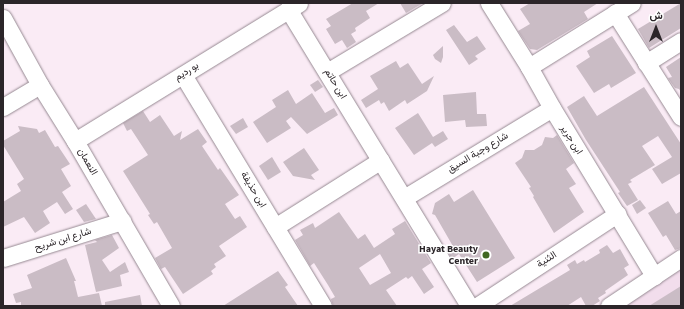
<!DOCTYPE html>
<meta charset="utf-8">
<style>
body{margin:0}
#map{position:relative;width:684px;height:309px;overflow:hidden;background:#faebf5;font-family:"Source Sans 3",Vazirmatn,sans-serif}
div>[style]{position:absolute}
.built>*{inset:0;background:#f2ddec}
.building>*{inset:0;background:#cabcc5}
.roads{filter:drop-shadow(0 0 1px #968992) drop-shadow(0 0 1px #968992)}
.minor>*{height:17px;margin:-8.5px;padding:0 8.5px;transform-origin:8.5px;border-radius:8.5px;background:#fff}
.dots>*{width:11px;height:11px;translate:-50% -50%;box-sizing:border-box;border:2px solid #fff;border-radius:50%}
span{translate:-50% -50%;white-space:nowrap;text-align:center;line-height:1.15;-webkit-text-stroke:3px #fff;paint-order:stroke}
.street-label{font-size:10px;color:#2b2529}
.poi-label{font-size:10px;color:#2b2529;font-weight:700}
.right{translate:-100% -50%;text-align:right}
.frame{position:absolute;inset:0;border:4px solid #2b2529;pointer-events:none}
.north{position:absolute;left:636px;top:8px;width:40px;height:40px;-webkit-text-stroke:3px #fff;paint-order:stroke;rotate:0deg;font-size:11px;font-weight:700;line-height:16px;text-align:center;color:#2b2529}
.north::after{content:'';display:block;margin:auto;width:14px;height:18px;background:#2b2529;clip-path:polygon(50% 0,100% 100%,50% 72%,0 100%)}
</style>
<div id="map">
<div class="built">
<i style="clip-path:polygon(681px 264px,681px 306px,618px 306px)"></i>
</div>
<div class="building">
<i style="clip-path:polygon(353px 3px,379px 3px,366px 11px,370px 18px,355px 28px,356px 31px,351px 34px,356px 42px,347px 48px,342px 40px,335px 44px,326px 29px,331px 26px,326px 19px)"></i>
<i style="clip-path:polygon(400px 3px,423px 3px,406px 13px)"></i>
<i style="clip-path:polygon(530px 3px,598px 3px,584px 12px,588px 19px,537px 50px,530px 49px,518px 31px,530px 24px,520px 9px)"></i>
<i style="clip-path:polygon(681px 3px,681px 28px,649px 48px,638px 29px)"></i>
<i style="clip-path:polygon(454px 25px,467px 42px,477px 36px,486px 49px,475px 56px,478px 59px,469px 65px,446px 30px)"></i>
<i style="clip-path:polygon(612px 36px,636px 73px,611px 88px,609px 84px,594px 93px,576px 66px,590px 57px,587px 51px)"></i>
<i style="clip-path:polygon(443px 46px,443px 57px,441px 63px,435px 59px,433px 55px)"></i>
<i style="clip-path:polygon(681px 57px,681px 92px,679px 89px,675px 88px,668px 78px,672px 77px,666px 67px)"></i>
<i style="clip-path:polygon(396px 61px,400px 68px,408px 63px,422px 84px,434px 76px,427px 91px,407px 104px,405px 100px,389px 111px,384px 102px,381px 104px,379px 100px,366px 108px,361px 100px,378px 89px,370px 76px)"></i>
<i style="clip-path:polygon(318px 80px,323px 87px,315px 92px,310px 85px)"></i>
<i style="clip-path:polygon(644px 87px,681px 144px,681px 173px,662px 184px,652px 169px,672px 157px,658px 136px,642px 146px,655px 165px,630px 180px,632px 182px,628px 184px,638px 200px,627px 206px,618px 193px,620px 192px,586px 140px,567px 107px,584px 96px,597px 116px)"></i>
<i style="clip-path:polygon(288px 90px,296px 104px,312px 93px,325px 113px,334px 108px,338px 115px,307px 134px,291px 117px,286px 121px,291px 128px,267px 143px,253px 122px,276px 107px,272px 100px)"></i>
<i style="clip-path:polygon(476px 92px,477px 114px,486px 114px,487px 126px,466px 127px,465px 120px,445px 122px,443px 95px)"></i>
<i style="clip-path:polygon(143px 111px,150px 122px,160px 115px,174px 136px,182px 131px,180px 140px,198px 129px,207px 142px,202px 146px,218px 170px,220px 168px,239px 195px,225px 204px,235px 219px,240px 216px,247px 227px,219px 246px,226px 256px,214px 264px,216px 267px,211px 271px,213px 274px,183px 294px,165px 267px,161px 269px,155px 258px,172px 248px,157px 222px,154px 224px,148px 215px,150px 214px,123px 171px,148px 155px,131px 129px,127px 131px,123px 123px)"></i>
<i style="clip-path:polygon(418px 113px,433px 137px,443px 131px,448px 139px,435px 147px,432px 143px,414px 155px,395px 128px)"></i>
<i style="clip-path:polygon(243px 118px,248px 127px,236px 134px,230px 126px)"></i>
<i style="clip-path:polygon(18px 126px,37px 129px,39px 133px,45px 130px,55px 147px,58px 146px,70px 164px,61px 169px,71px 186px,62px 192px,73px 209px,65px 214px,57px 202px,43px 211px,50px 223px,35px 233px,24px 217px,3px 227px,3px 202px,21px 191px,17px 184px,24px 179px,3px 145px,3px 141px,20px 131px)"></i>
<i style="clip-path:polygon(557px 135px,574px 163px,566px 169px,576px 184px,569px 188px,584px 212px,554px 233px,533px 197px,534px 196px,529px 188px,531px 187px,515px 163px,522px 158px,525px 150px,534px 150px,542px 145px,545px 137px,553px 138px)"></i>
<i style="clip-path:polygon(304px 148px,319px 170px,311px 175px,315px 180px,293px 176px,283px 162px)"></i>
<i style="clip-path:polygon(272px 157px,281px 172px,268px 180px,259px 166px)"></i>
<i style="clip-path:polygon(473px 190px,515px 258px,477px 282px,459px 254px,452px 259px,447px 251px,454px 248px,435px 215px,432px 214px,435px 203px,449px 194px,454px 202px)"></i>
<i style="clip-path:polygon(640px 200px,646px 208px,637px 214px,632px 205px)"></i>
<i style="clip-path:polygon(668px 201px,676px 214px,681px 211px,681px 248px,675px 250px,666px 235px,663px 237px,648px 213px)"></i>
<i style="clip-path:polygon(86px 204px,96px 219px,84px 222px,76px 210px)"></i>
<i style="clip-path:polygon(evenodd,339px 212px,358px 239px,365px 234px,374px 248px,395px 234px,392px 229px,405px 221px,431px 263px,422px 269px,434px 287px,424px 294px,412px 276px,408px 279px,406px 277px,386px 290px,397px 306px,333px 306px,331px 299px,335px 297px,328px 285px,314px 263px,310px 266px,295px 240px,303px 235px,300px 230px,313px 223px,315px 228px,339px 212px,380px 254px,391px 273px,370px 285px,359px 268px,380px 254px)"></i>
<i style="clip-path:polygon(112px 235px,119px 248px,102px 260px,110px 272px,125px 262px,129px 272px,120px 275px,122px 286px,96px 292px,85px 245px,97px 242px,95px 240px)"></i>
<i style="clip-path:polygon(607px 245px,613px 253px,620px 249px,629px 265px,624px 268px,628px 275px,605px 291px,606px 293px,598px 298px,600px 301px,592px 306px,586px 306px,581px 297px,567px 306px,510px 306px,570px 270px,567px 265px,575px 260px,577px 264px,584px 260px,585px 262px,600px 253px,599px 250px)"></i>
<i style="clip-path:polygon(66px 258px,76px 281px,74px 281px,78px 297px,99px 293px,102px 306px,21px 306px,21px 302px,16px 303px,13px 294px,32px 288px,27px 275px)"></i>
<i style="clip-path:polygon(278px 271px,288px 285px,285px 287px,298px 306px,223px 306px)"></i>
<i style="clip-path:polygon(681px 286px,681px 306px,649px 306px)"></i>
<i style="clip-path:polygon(140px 295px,142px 306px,105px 306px,105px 302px)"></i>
</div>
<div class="roads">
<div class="minor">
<i style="left:489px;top:3px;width:75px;rotate:58deg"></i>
<i style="left:529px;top:67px;width:47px;rotate:60.7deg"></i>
<i style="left:552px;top:108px;width:197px;rotate:58.7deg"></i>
<i style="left:288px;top:9px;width:348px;rotate:58.6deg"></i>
<i style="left:615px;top:13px;width:123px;rotate:57.6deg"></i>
<i style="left:3px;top:18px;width:77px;rotate:61.1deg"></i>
<i style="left:40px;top:85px;width:66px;rotate:58deg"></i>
<i style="left:75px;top:141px;width:191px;rotate:59.8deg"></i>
<i style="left:646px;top:63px;width:41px;rotate:-32.2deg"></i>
<i style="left:529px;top:67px;width:121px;rotate:-31.9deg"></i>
<i style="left:327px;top:72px;width:134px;rotate:-31deg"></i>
<i style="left:183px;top:75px;width:270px;rotate:58.8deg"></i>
<i style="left:3px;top:107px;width:43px;rotate:-30.7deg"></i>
<i style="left:75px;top:141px;width:263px;rotate:-31.6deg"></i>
<i style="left:404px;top:198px;width:173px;rotate:-31.3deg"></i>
<i style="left:275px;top:227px;width:125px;rotate:-32.3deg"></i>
<i style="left:3px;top:258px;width:125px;rotate:-17.3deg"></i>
<i style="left:477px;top:306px;width:168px;rotate:-33.3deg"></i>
<i style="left:609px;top:306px;width:87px;rotate:-33.7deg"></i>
</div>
</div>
<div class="dots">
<i style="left:486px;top:255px;background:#406722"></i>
</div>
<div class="street-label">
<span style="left:187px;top:72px;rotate:-32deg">بو رديم</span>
<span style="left:335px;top:84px;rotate:59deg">ابن حاتم</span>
<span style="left:571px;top:140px;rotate:58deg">ابن جرير</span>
<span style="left:478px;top:153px;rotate:-31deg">شارع وجبة السيق</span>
<span style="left:87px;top:162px;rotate:60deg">النعمان</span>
<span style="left:253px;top:190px;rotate:59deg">ابن حذيفة</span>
<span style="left:63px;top:240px;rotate:-17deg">شارع ابن شريح</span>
<span style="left:547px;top:260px;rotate:-33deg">الثنية</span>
</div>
<div class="poi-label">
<span class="right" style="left:478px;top:255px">Hayat Beauty<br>Center</span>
</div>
<div class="frame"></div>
<div class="north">ش</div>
</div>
